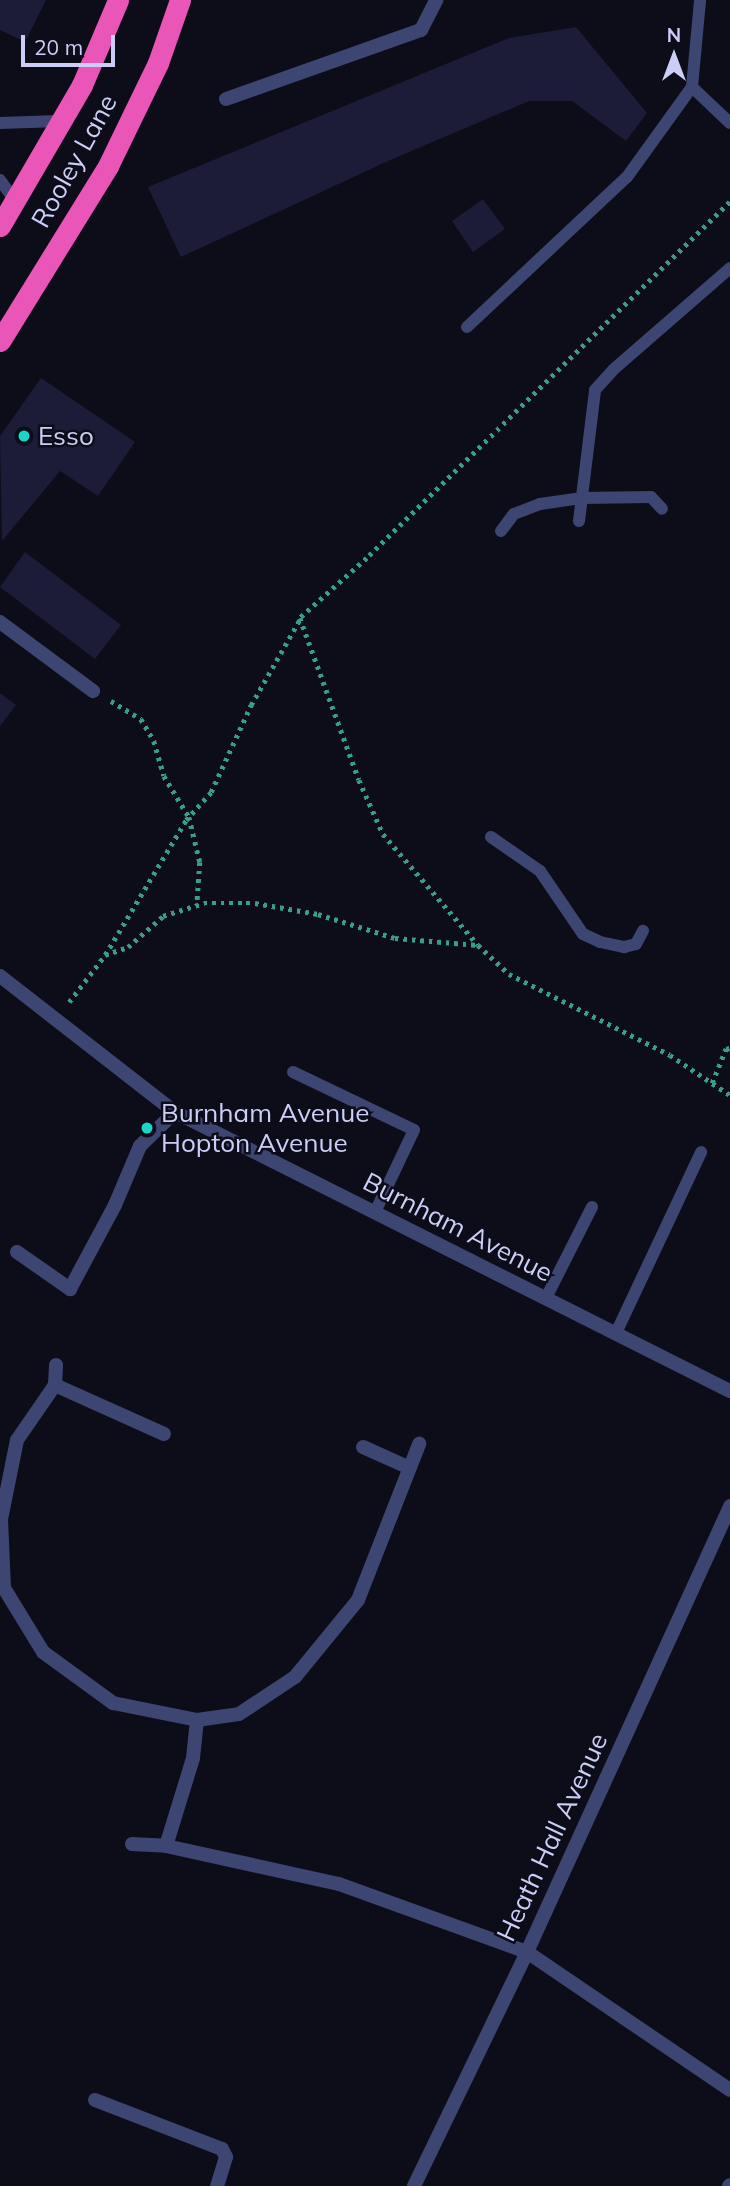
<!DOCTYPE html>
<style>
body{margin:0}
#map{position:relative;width:730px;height:2186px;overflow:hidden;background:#0d0d19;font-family:Mulish,sans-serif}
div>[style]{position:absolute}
.building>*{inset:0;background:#1c1b38}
.path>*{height:4.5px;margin-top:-2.25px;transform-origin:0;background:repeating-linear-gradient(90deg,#3a9e86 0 3.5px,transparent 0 8.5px)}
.lane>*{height:12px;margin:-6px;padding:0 6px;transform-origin:6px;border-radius:6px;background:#3d4573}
.street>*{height:14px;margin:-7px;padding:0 7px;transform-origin:7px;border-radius:7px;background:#3d4573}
.highway>*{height:21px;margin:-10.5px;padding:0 10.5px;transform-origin:10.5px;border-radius:10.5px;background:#e956b7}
.dots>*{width:19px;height:19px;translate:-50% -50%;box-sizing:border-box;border:4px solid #0d0d19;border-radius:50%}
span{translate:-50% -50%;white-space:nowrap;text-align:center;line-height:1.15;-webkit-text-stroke:5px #0d0d19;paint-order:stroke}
.street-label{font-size:26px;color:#cccef8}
.poi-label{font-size:26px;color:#cccef8}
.left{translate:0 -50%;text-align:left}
.north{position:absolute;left:639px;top:21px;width:70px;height:70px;-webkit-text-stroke:5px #0d0d19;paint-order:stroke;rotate:0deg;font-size:19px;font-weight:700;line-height:28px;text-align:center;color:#cccef8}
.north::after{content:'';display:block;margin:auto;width:24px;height:32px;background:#cccef8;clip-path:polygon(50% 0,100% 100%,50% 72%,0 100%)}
.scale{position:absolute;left:21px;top:35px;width:94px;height:32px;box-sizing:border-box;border:4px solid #cccef8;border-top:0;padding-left:9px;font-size:21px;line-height:24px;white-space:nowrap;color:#cccef8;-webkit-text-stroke:5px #0d0d19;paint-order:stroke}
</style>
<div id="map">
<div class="building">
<i style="clip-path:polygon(0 0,46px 0,25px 42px,0 30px)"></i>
<i style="clip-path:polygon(576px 27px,647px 113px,626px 141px,572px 101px,529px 101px,388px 161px,181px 257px,148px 187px,509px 38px)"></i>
<i style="clip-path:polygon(483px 199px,505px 229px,473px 252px,452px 221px)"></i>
<i style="clip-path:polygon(41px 378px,135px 442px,98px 496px,60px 471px,2px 541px,0 436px)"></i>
<i style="clip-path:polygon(25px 552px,121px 625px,95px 659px,0 587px)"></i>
<i style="clip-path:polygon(0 693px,16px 705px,0 726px)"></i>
</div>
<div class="path">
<i style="left:730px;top:202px;width:508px;rotate:135.56deg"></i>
<i style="left:367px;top:558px;width:90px;rotate:138.2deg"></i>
<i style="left:300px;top:618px;width:172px;rotate:70deg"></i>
<i style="left:359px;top:780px;width:59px;rotate:66deg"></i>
<i style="left:383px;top:834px;width:146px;rotate:49.4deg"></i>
<i style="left:478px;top:945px;width:42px;rotate:43.1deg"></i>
<i style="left:509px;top:974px;width:180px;rotate:26.7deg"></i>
<i style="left:670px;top:1055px;width:72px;rotate:33.7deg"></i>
<i style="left:111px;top:701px;width:35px;rotate:31deg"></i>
<i style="left:141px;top:719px;width:26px;rotate:59deg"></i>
<i style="left:154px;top:741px;width:36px;rotate:74deg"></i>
<i style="left:164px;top:776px;width:48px;rotate:58.6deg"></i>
<i style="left:189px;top:817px;width:46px;rotate:76.3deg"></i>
<i style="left:200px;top:862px;width:43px;rotate:94deg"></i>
<i style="left:105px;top:955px;width:157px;rotate:-59deg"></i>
<i style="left:186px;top:820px;width:38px;rotate:-48deg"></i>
<i style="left:211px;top:792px;width:96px;rotate:-65.3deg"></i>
<i style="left:251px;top:705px;width:99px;rotate:-60.3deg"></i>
<i style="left:69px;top:1002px;width:59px;rotate:-52.5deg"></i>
<i style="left:105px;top:955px;width:24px;rotate:-19deg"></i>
<i style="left:128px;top:947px;width:47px;rotate:-41.5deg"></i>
<i style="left:163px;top:916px;width:43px;rotate:-17.6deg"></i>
<i style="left:204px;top:903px;width:51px"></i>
<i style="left:255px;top:903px;width:64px;rotate:9.9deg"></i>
<i style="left:318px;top:914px;width:81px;rotate:17.3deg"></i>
<i style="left:395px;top:938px;width:83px;rotate:4.8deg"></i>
<i style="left:712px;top:1083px;width:37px;rotate:-68deg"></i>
<i style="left:726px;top:1049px;width:4px;rotate:-14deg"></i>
</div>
<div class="lane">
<i style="left:692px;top:87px;width:52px;rotate:43.5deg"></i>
<i style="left:0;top:123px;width:59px;rotate:-1.9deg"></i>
<i style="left:0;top:180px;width:26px;rotate:54deg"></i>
<i style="left:467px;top:327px;width:219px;rotate:-43.2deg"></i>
<i style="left:627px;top:177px;width:111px;rotate:-54.2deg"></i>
<i style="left:692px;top:87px;width:87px;rotate:-84.7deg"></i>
<i style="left:579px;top:521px;width:132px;rotate:-83deg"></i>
<i style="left:595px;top:390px;width:28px;rotate:-48deg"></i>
<i style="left:614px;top:369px;width:154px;rotate:-41deg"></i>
<i style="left:501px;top:531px;width:21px;rotate:-53deg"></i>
<i style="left:514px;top:514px;width:28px;rotate:-21deg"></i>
<i style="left:540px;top:504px;width:41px;rotate:-8.3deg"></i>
<i style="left:581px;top:498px;width:70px;rotate:-0.8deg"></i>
<i style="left:651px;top:497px;width:16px;rotate:47deg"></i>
<i style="left:491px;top:837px;width:60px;rotate:34.8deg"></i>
<i style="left:540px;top:871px;width:76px;rotate:55.7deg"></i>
<i style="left:583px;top:934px;width:19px;rotate:25deg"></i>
<i style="left:600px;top:942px;width:25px;rotate:12deg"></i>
<i style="left:624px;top:947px;width:12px;rotate:-14deg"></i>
<i style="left:636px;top:944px;width:15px;rotate:-62deg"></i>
<i style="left:293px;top:1072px;width:134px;rotate:25.6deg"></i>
<i style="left:414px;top:1130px;width:91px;rotate:115.4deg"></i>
<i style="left:546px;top:1298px;width:102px;rotate:-63.2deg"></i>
<i style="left:616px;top:1333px;width:200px;rotate:-64.8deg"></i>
</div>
<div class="street">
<i style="left:226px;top:99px;width:207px;rotate:-19.5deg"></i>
<i style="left:421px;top:30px;width:34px;rotate:-63deg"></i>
<i style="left:0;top:622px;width:116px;rotate:36.6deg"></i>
<i style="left:0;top:976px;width:222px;rotate:37.9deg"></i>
<i style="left:175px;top:1112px;width:621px;rotate:26.69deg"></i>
<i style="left:17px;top:1252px;width:65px;rotate:34.9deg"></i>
<i style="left:70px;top:1289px;width:95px;rotate:-61.8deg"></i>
<i style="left:115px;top:1205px;width:64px;rotate:-67deg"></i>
<i style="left:140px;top:1146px;width:49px;rotate:-44.2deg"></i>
<i style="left:55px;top:1385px;width:20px;rotate:-87deg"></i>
<i style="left:164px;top:1434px;width:120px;rotate:-155.8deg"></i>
<i style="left:55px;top:1385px;width:67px;rotate:124.6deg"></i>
<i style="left:17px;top:1440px;width:81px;rotate:101.4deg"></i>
<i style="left:1px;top:1519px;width:69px;rotate:87.5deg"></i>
<i style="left:4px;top:1588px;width:75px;rotate:58.6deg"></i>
<i style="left:43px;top:1652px;width:87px;rotate:36.1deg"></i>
<i style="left:113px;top:1703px;width:86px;rotate:11.4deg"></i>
<i style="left:197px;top:1720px;width:42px;rotate:-8.1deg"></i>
<i style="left:239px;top:1714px;width:67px;rotate:-33.5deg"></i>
<i style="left:295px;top:1677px;width:99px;rotate:-50.7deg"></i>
<i style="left:358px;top:1600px;width:168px;rotate:-68.6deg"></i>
<i style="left:363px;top:1447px;width:51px;rotate:24.1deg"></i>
<i style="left:132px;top:1844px;width:34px;rotate:3deg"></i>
<i style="left:166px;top:1846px;width:177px;rotate:12.4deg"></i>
<i style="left:339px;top:1884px;width:200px;rotate:19.9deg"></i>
<i style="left:527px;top:1952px;width:245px;rotate:34.2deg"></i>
<i style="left:166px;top:1846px;width:92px;rotate:-72.9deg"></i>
<i style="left:193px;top:1758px;width:38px;rotate:-84deg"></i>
<i style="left:95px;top:2100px;width:136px;rotate:21.1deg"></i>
<i style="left:222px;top:2149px;width:9px;rotate:63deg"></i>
<i style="left:226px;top:2157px;width:30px;rotate:107deg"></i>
<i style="left:414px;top:2186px;width:260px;rotate:-64.2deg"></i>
<i style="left:527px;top:1952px;width:490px;rotate:-65.5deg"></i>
<i style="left:729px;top:2186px;width:1px;rotate:-45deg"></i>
</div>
<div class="highway">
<i style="left:0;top:226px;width:163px;rotate:-59.8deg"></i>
<i style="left:82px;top:85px;width:92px;rotate:-67deg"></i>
<i style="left:0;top:341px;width:206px;rotate:-58.3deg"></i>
<i style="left:108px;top:166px;width:114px;rotate:-64.1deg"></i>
<i style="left:158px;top:63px;width:67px;rotate:-70.8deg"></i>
</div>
<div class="dots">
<i style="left:24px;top:436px;background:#1bd5c7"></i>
<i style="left:147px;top:1128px;background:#1bd5c7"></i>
</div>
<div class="street-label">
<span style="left:74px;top:161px;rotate:-61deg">Rooley Lane</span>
<span style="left:458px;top:1227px;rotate:27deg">Burnham Avenue</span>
<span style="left:552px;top:1837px;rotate:-65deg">Heath Hall Avenue</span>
</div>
<div class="poi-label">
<span class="left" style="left:38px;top:436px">Esso</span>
<span class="left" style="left:161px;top:1128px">Burnham Avenue<br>Hopton Avenue</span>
</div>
<div class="north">N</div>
<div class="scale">20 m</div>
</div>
